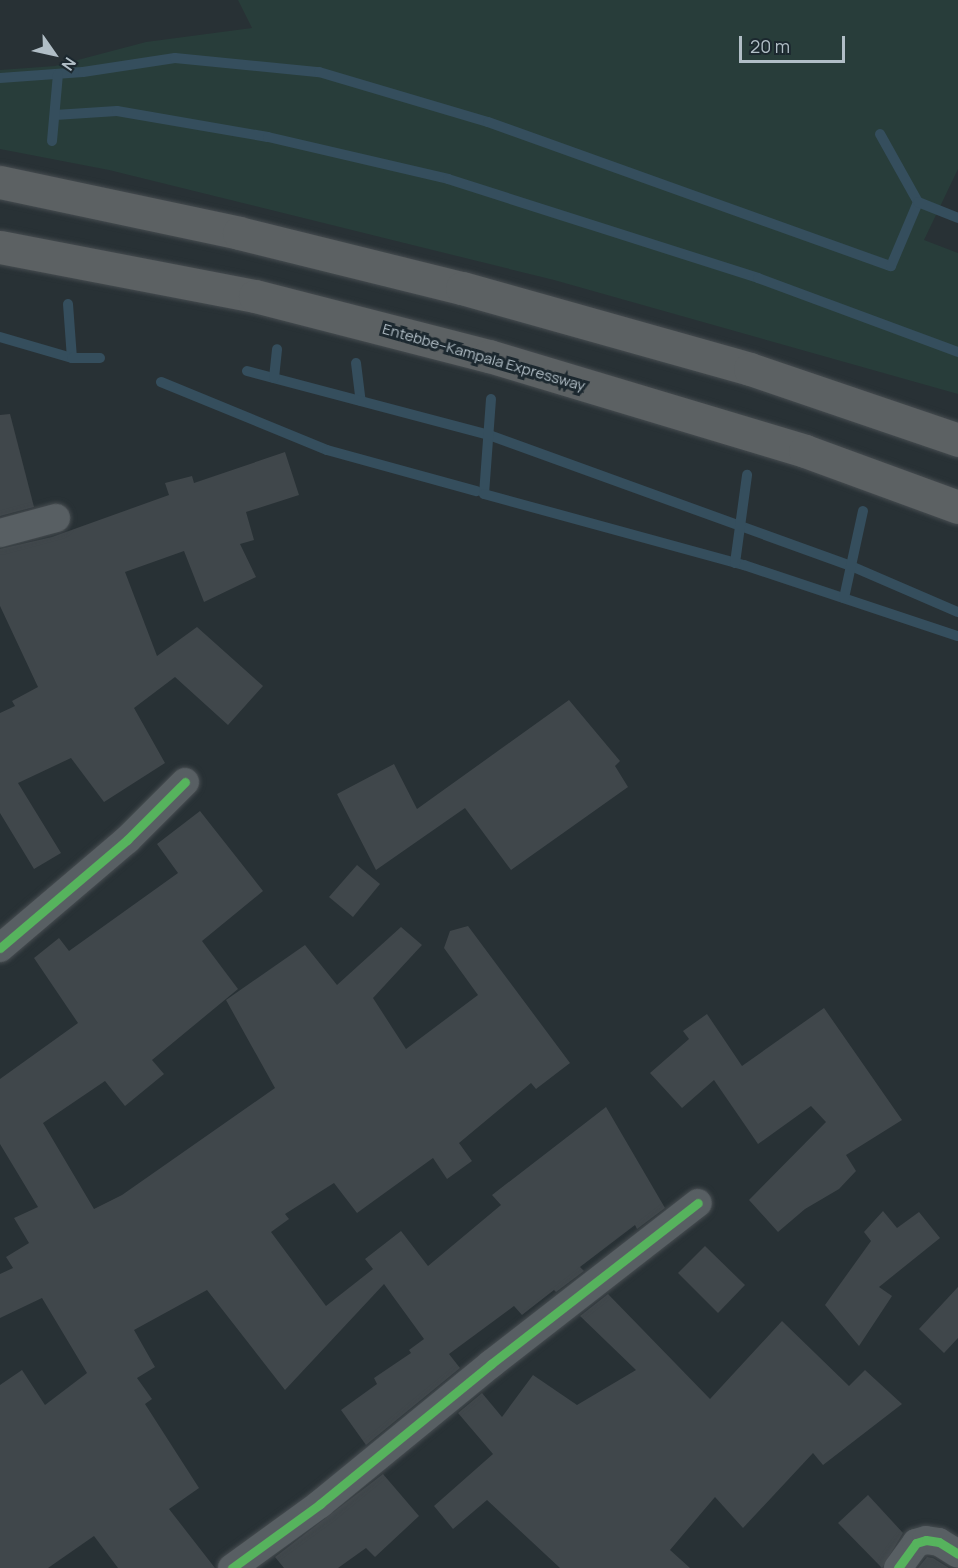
<!DOCTYPE html>
<meta charset="utf-8">
<style>
body{margin:0}
#map{position:relative;width:958px;height:1568px;overflow:hidden;background:#283135;font-family:Manrope,sans-serif}
div>[style]{position:absolute}
.green>*{inset:0;background:#283d3a}
.stream>*{height:10px;margin:-5px;padding:0 5px;transform-origin:5px;border-radius:5px;background:#354e5d}
.building>*{inset:0;background:#40474b}
.roads{filter:drop-shadow(0 0 2px #464c50) drop-shadow(0 0 2px #464c50)}
.minor>*{height:28px;margin:-14px;padding:0 14px;transform-origin:14px;border-radius:14px;background:#585f63}
.motorway>*{height:33px;margin:-16.5px;padding:0 16.5px;transform-origin:16.5px;border-radius:16.5px;background:#5c6163}
.cycleway>*{height:9px;margin:-4.5px;padding:0 4.5px;transform-origin:4.5px;border-radius:4.5px;background:#56b35d}
span{translate:-50% -50%;white-space:nowrap;text-align:center;line-height:1.15;-webkit-text-stroke:6px #1c282f;paint-order:stroke}
.street-label{font-size:15px;color:#b1bec6}
.north{position:absolute;left:24px;top:24px;width:60px;height:60px;-webkit-text-stroke:4px #1c282f;paint-order:stroke;rotate:124deg;font-size:16px;font-weight:700;line-height:24px;text-align:center;color:#b1bec6}
.north::after{content:'';display:block;margin:auto;width:21px;height:27px;background:#b1bec6;clip-path:polygon(50% 0,100% 100%,50% 72%,0 100%)}
.scale{position:absolute;left:739px;top:36px;width:106px;height:27px;box-sizing:border-box;border:3px solid #b1bec6;border-top:0;padding-left:8px;font-size:18px;line-height:21px;white-space:nowrap;color:#b1bec6;-webkit-text-stroke:4px #1c282f;paint-order:stroke}
</style>
<div id="map">
<div class="green">
<i style="clip-path:polygon(238px 0,958px 0,958px 169px,924px 240px,958px 253px,958px 394px,554px 280px,109px 170px,0 149px,0 70px,55px 66px,146px 42px,252px 28px)"></i>
</div>
<div class="stream">
<i style="left:0;top:78px;width:83px;rotate:-4.1deg"></i>
<i style="left:83px;top:72px;width:93px;rotate:-8.7deg"></i>
<i style="left:175px;top:58px;width:145px;rotate:5.6deg"></i>
<i style="left:319px;top:72px;width:176px;rotate:16.5deg"></i>
<i style="left:488px;top:122px;width:428px;rotate:19.7deg"></i>
<i style="left:891px;top:266px;width:69px;rotate:-67.1deg"></i>
<i style="left:55px;top:115px;width:62px;rotate:-3.7deg"></i>
<i style="left:117px;top:111px;width:153px;rotate:9.8deg"></i>
<i style="left:268px;top:137px;width:185px;rotate:13.1deg"></i>
<i style="left:448px;top:179px;width:325px;rotate:17.7deg"></i>
<i style="left:758px;top:278px;width:213px;rotate:20.3deg"></i>
<i style="left:880px;top:134px;width:78px;rotate:60.8deg"></i>
<i style="left:918px;top:202px;width:43px;rotate:21.8deg"></i>
<i style="left:52px;top:141px;width:67px;rotate:-84.9deg"></i>
<i style="left:68px;top:304px;width:54px;rotate:85.8deg"></i>
<i style="left:0;top:337px;width:75px;rotate:16.3deg"></i>
<i style="left:72px;top:358px;width:28px"></i>
<i style="left:356px;top:363px;width:38px;rotate:83deg"></i>
<i style="left:247px;top:371px;width:250px;rotate:14.8deg"></i>
<i style="left:489px;top:435px;width:385px;rotate:19.9deg"></i>
<i style="left:851px;top:566px;width:116px;rotate:23.3deg"></i>
<i style="left:274px;top:378px;width:29px;rotate:-84deg"></i>
<i style="left:161px;top:382px;width:179px;rotate:22.3deg"></i>
<i style="left:327px;top:450px;width:155px;rotate:15.4deg"></i>
<i style="left:491px;top:399px;width:95px;rotate:94.2deg"></i>
<i style="left:484px;top:494px;width:270px;rotate:15.3deg"></i>
<i style="left:744px;top:565px;width:225px;rotate:18.4deg"></i>
<i style="left:735px;top:563px;width:89px;rotate:-82.2deg"></i>
<i style="left:844px;top:598px;width:89px;rotate:-77.7deg"></i>
</div>
<div class="building">
<i style="clip-path:polygon(10px 414px,34px 507px,0 516px,0 415px)"></i>
<i style="clip-path:polygon(285px 452px,299px 495px,246px 512px,254px 540px,240px 544px,256px 577px,204px 602px,184px 551px,125px 572px,157px 656px,197px 627px,263px 686px,228px 725px,175px 677px,134px 708px,165px 763px,104px 802px,71px 758px,18px 783px,61px 853px,34px 869px,0 813px,0 713px,15px 706px,12px 701px,38px 687px,0 606px,0 549px,52px 537px,169px 495px,165px 483px,192px 476px,194px 483px)"></i>
<i style="clip-path:polygon(569px 700px,620px 761px,615px 766px,628px 787px,511px 870px,465px 808px,376px 870px,337px 794px,394px 764px,417px 809px)"></i>
<i style="clip-path:polygon(200px 811px,263px 891px,202px 941px,238px 989px,152px 1060px,164px 1074px,125px 1106px,105px 1081px,43px 1123px,94px 1209px,122px 1195px,275px 1088px,226px 1000px,305px 945px,337px 985px,401px 927px,422px 945px,373px 998px,406px 1049px,478px 995px,444px 948px,450px 931px,468px 926px,570px 1063px,536px 1089px,531px 1083px,459px 1143px,472px 1161px,447px 1179px,433px 1158px,357px 1213px,334px 1183px,285px 1214px,289px 1219px,271px 1232px,326px 1306px,373px 1269px,365px 1259px,401px 1231px,428px 1266px,501px 1205px,492px 1195px,606px 1107px,665px 1208px,637px 1229px,635px 1225px,580px 1267px,584px 1271px,556px 1292px,554px 1290px,522px 1315px,514px 1306px,449px 1354px,460px 1368px,366px 1445px,341px 1410px,377px 1384px,374px 1378px,411px 1353px,409px 1350px,424px 1339px,384px 1284px,285px 1390px,207px 1290px,134px 1330px,155px 1367px,137px 1378px,152px 1399px,145px 1404px,199px 1488px,169px 1509px,215px 1568px,118px 1568px,94px 1536px,48px 1568px,0 1568px,0 1385px,22px 1370px,45px 1405px,87px 1373px,42px 1298px,0 1318px,0 1274px,13px 1268px,6px 1257px,29px 1243px,14px 1218px,38px 1207px,0 1144px,0 1079px,78px 1023px,34px 958px,59px 938px,69px 951px,178px 873px,157px 844px)"></i>
<i style="clip-path:polygon(357px 865px,380px 884px,353px 917px,329px 897px)"></i>
<i style="clip-path:polygon(824px 1008px,902px 1120px,846px 1155px,856px 1171px,839px 1189px,805px 1209px,778px 1232px,749px 1200px,826px 1122px,811px 1106px,758px 1144px,714px 1080px,682px 1108px,650px 1073px,689px 1039px,683px 1031px,707px 1014px,742px 1066px)"></i>
<i style="clip-path:polygon(883px 1211px,897px 1228px,919px 1212px,940px 1238px,879px 1287px,892px 1296px,859px 1346px,825px 1305px,871px 1241px,864px 1232px)"></i>
<i style="clip-path:polygon(705px 1246px,745px 1285px,718px 1313px,678px 1273px)"></i>
<i style="clip-path:polygon(958px 1287px,958px 1338px,944px 1353px,919px 1329px)"></i>
<i style="clip-path:polygon(608px 1294px,710px 1399px,782px 1321px,849px 1386px,865px 1370px,902px 1404px,823px 1465px,813px 1453px,743px 1528px,715px 1497px,670px 1550px,690px 1568px,560px 1568px,487px 1500px,453px 1529px,434px 1506px,493px 1454px,458px 1413px,482px 1393px,502px 1417px,533px 1375px,577px 1405px,636px 1370px,580px 1316px)"></i>
<i style="clip-path:polygon(383px 1474px,419px 1516px,375px 1557px,366px 1548px,338px 1568px,284px 1568px,275px 1557px)"></i>
<i style="clip-path:polygon(868px 1495px,903px 1533px,882px 1568px,838px 1523px)"></i>
<i style="clip-path:polygon(927px 1557px,933px 1558px,949px 1568px,918px 1568px)"></i>
</div>
<div class="roads">
<div class="minor">
<i style="left:0;top:533px;width:58px;rotate:-15deg"></i>
<i style="left:0;top:948px;width:167px;rotate:-40.4deg"></i>
<i style="left:127px;top:840px;width:82px;rotate:-45deg"></i>
<i style="left:232px;top:1568px;width:109px;rotate:-36deg"></i>
<i style="left:320px;top:1504px;width:221px;rotate:-39.3deg"></i>
<i style="left:491px;top:1364px;width:262px;rotate:-37.9deg"></i>
<i style="left:898px;top:1568px;width:31px;rotate:-54deg"></i>
<i style="left:916px;top:1543px;width:10px;rotate:-17deg"></i>
<i style="left:926px;top:1540px;width:13px;rotate:9deg"></i>
<i style="left:939px;top:1542px;width:22px;rotate:32deg"></i>
</div>
<div class="motorway">
<i style="left:0;top:182px;width:244px;rotate:12deg"></i>
<i style="left:239px;top:233px;width:230px;rotate:13.9deg"></i>
<i style="left:462px;top:288px;width:299px;rotate:15.7deg"></i>
<i style="left:750px;top:369px;width:220px;rotate:18.8deg"></i>
<i style="left:0;top:247px;width:260px;rotate:10.9deg"></i>
<i style="left:255px;top:296px;width:242px;rotate:14.4deg"></i>
<i style="left:489px;top:356px;width:330px;rotate:16.7deg"></i>
<i style="left:805px;top:451px;width:163px;rotate:20.1deg"></i>
</div>
</div>
<div class="cycleway">
<i style="left:0;top:948px;width:167px;rotate:-40.4deg"></i>
<i style="left:127px;top:840px;width:82px;rotate:-45deg"></i>
<i style="left:232px;top:1568px;width:109px;rotate:-36deg"></i>
<i style="left:320px;top:1504px;width:221px;rotate:-39.3deg"></i>
<i style="left:491px;top:1364px;width:262px;rotate:-37.9deg"></i>
<i style="left:898px;top:1568px;width:31px;rotate:-54deg"></i>
<i style="left:916px;top:1543px;width:10px;rotate:-17deg"></i>
<i style="left:926px;top:1540px;width:13px;rotate:9deg"></i>
<i style="left:939px;top:1542px;width:22px;rotate:32deg"></i>
</div>
<div class="street-label">
<span style="left:484px;top:357px;rotate:16deg">Entebbe–Kampala Expressway</span>
</div>
<div class="north">N</div>
<div class="scale">20 m</div>
</div>
